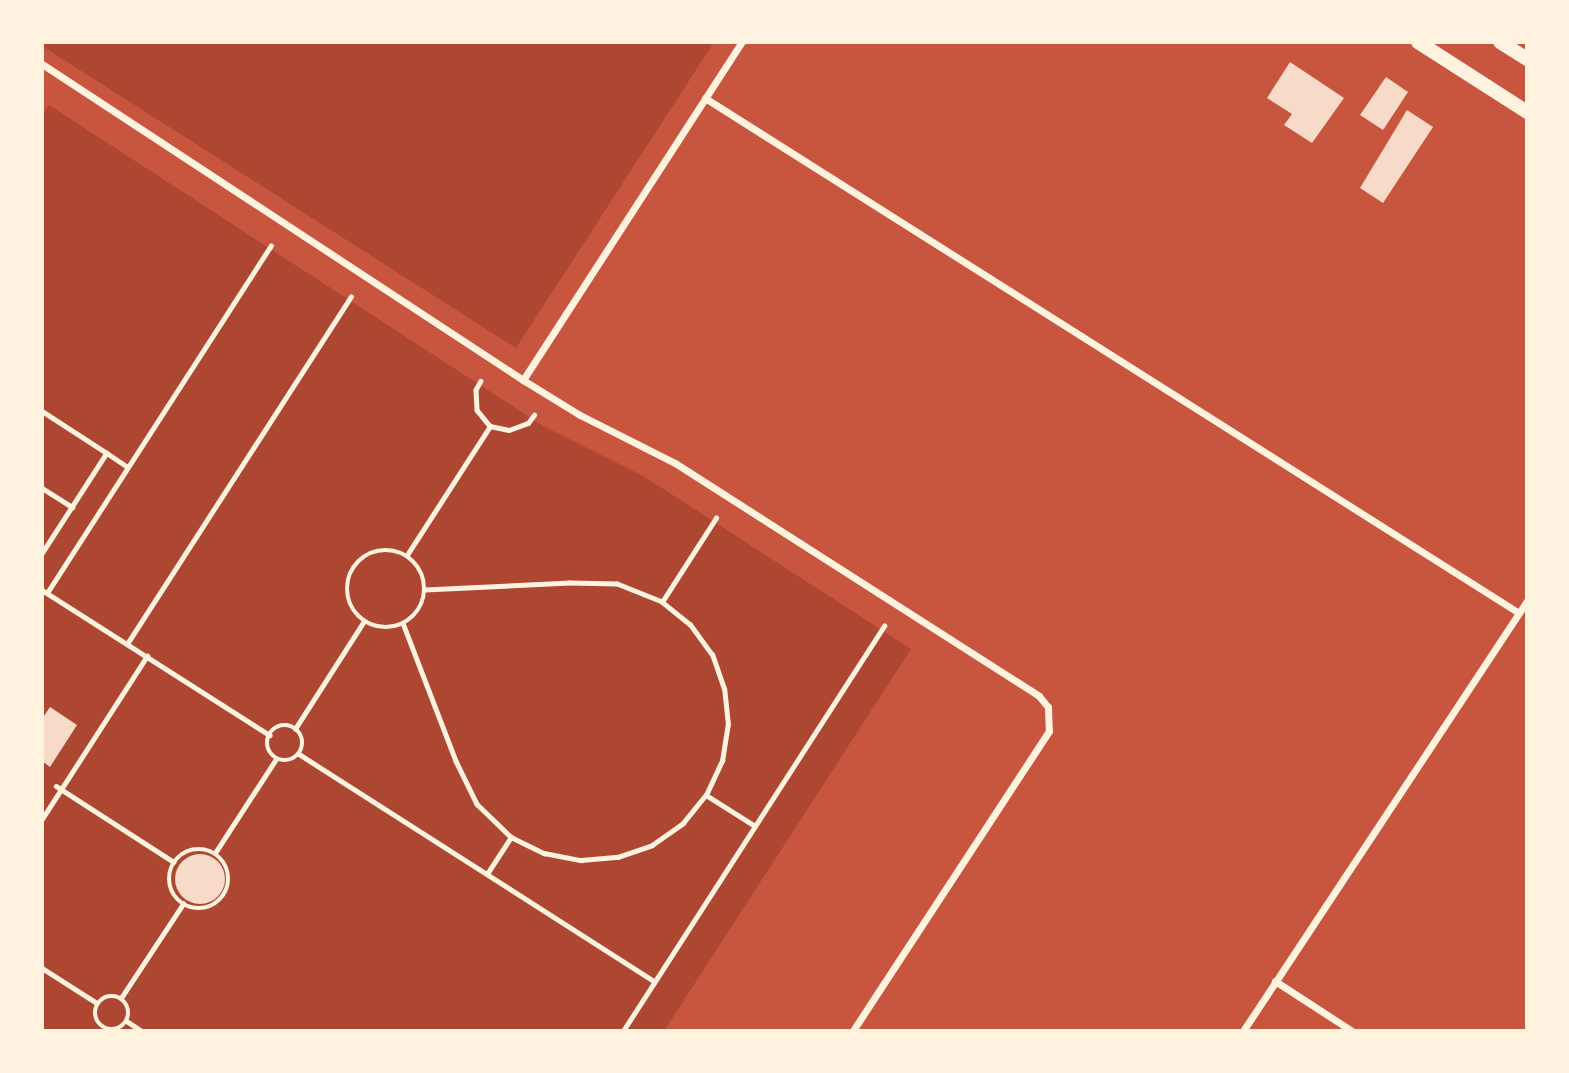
<!DOCTYPE html>
<style>
body{margin:0}
#map{position:relative;width:1569px;height:1073px;overflow:hidden;background:#c8553d;font-family:"Noto Sans",sans-serif}
div>[style]{position:absolute}
.green>*{inset:0;background:#ae4732}
.building>*{inset:0;background:#f7dbc8}
.round{border-radius:50%}
.path>*{height:4.5px;margin:-2.25px;padding:0 2.25px;transform-origin:2.25px;border-radius:2.25px;background:#fff3e0}
.path>.ring{margin:-2.25px;padding:0;box-sizing:content-box;background:none;border:4.5px solid #fff3e0;border-radius:50%}
.minor>*{height:7px;margin:-3.5px;padding:0 3.5px;transform-origin:3.5px;border-radius:3.5px;background:#fff3e0}
.secondary>*{height:14px;margin:-7px;padding:0 7px;transform-origin:7px;border-radius:7px;background:#fff3e0}
span{translate:-50% -50%;white-space:nowrap;text-align:center;line-height:1.15;-webkit-text-stroke:7px #fff3e0;paint-order:stroke}
.frame{position:absolute;inset:0;border:44px solid #fff3e0;pointer-events:none}
</style>
<div id="map">
<div class="green">
<i style="clip-path:polygon(42px 42px,714px 42px,516px 348px,42px 46px)"></i>
<i style="clip-path:polygon(49px 105px,543px 426px,645px 477px,911px 649px,664px 1031px,42px 1031px,42px 115px)"></i>
</div>
<div class="building">
<i style="clip-path:polygon(1290px 62px,1344px 98px,1312px 143px,1284px 125px,1292px 114px,1267px 98px)"></i>
<i style="clip-path:polygon(1386px 77px,1408px 92px,1383px 130px,1360px 115px)"></i>
<i style="clip-path:polygon(1407px 110px,1433px 127px,1383px 203px,1360px 188px)"></i>
<i style="clip-path:polygon(50px 707px,77px 725px,50px 767px,42px 761px,42px 719px)"></i>
<i class="round" style="left:175px;top:854px;width:50px;height:50px"></i>
</div>
<div class="path">
<i style="left:481px;top:381px;width:10px;rotate:119deg"></i>
<i style="left:476px;top:390px;width:20px;rotate:87deg"></i>
<i style="left:477px;top:410px;width:21px;rotate:51deg"></i>
<i style="left:490px;top:426px;width:19px;rotate:12deg"></i>
<i style="left:509px;top:430px;width:20px;rotate:-20deg"></i>
<i style="left:528px;top:423px;width:10px;rotate:-53deg"></i>
<i style="left:42px;top:411px;width:77px;rotate:32.9deg"></i>
<i style="left:107px;top:453px;width:120px;rotate:122.8deg"></i>
<i style="left:107px;top:453px;width:25px;rotate:34deg"></i>
<i style="left:42px;top:488px;width:36px;rotate:32deg"></i>
<i class="ring" style="left:347px;top:550px;width:73.5px;height:73.5px"></i>
<i style="left:407px;top:555px;width:153px;rotate:-57.2deg"></i>
<i style="left:42px;top:590px;width:270px;rotate:32.5deg"></i>
<i style="left:47px;top:593px;width:413px;rotate:-57.2deg"></i>
<i style="left:662px;top:602px;width:100px;rotate:-57.3deg"></i>
<i style="left:403px;top:623px;width:148px;rotate:69deg"></i>
<i style="left:456px;top:761px;width:48px;rotate:64deg"></i>
<i style="left:477px;top:804px;width:47px;rotate:44.1deg"></i>
<i style="left:511px;top:837px;width:37px;rotate:26deg"></i>
<i style="left:544px;top:853px;width:38px;rotate:11deg"></i>
<i style="left:581px;top:860px;width:37px;rotate:-5deg"></i>
<i style="left:618px;top:857px;width:36px;rotate:-19deg"></i>
<i style="left:652px;top:845px;width:38px;rotate:-35deg"></i>
<i style="left:683px;top:823px;width:36px;rotate:-51deg"></i>
<i style="left:706px;top:795px;width:38px;rotate:-65deg"></i>
<i style="left:722px;top:761px;width:36px;rotate:-81deg"></i>
<i style="left:728px;top:725px;width:36px;rotate:-96deg"></i>
<i style="left:724px;top:689px;width:36px;rotate:-109deg"></i>
<i style="left:712px;top:655px;width:37px;rotate:-126deg"></i>
<i style="left:690px;top:625px;width:36px;rotate:-141deg"></i>
<i style="left:662px;top:602px;width:48px;rotate:-158.2deg"></i>
<i style="left:617px;top:584px;width:47px;rotate:-178.8deg"></i>
<i style="left:570px;top:583px;width:145px;rotate:177.2deg"></i>
<i style="left:127px;top:644px;width:413px;rotate:-57.2deg"></i>
<i class="ring" style="left:267px;top:725px;width:31.5px;height:31.5px"></i>
<i style="left:295px;top:729px;width:128px;rotate:-57.4deg"></i>
<i style="left:299px;top:754px;width:421px;rotate:32.6deg"></i>
<i style="left:56px;top:786px;width:140px;rotate:32.8deg"></i>
<i style="left:706px;top:795px;width:58px;rotate:32.3deg"></i>
<i style="left:42px;top:819px;width:194px;rotate:-57.2deg"></i>
<i class="ring" style="left:169px;top:849px;width:55.5px;height:55.5px"></i>
<i style="left:215px;top:853px;width:112px;rotate:-57deg"></i>
<i style="left:487px;top:874px;width:44px;rotate:-57deg"></i>
<i style="left:42px;top:968px;width:65px;rotate:32.5deg"></i>
<i class="ring" style="left:95px;top:996px;width:29.5px;height:29.5px"></i>
<i style="left:121px;top:998px;width:113px;rotate:-56.6deg"></i>
<i style="left:128px;top:1022px;width:17px;rotate:33deg"></i>
<i style="left:623px;top:1031px;width:482px;rotate:-57.2deg"></i>
</div>
<div class="minor">
<i style="left:42px;top:64px;width:576px;rotate:33.3deg"></i>
<i style="left:523px;top:380px;width:67px;rotate:31.6deg"></i>
<i style="left:580px;top:415px;width:106px;rotate:26.8deg"></i>
<i style="left:675px;top:463px;width:432px;rotate:32.6deg"></i>
<i style="left:1039px;top:696px;width:14px;rotate:51deg"></i>
<i style="left:1048px;top:707px;width:24px;rotate:88deg"></i>
<i style="left:1049px;top:731px;width:358px;rotate:123.2deg"></i>
<i style="left:705px;top:98px;width:963px;rotate:32.32deg"></i>
<i style="left:523px;top:380px;width:403px;rotate:-57.1deg"></i>
<i style="left:1275px;top:981px;width:92px;rotate:33deg"></i>
<i style="left:1243px;top:1031px;width:515px;rotate:-56.56deg"></i>
</div>
<div class="secondary">
<i style="left:1418px;top:42px;width:130px;rotate:32.7deg"></i>
<i style="left:1500px;top:42px;width:32px;rotate:32deg"></i>
</div>
<div class="frame"></div>
</div>
